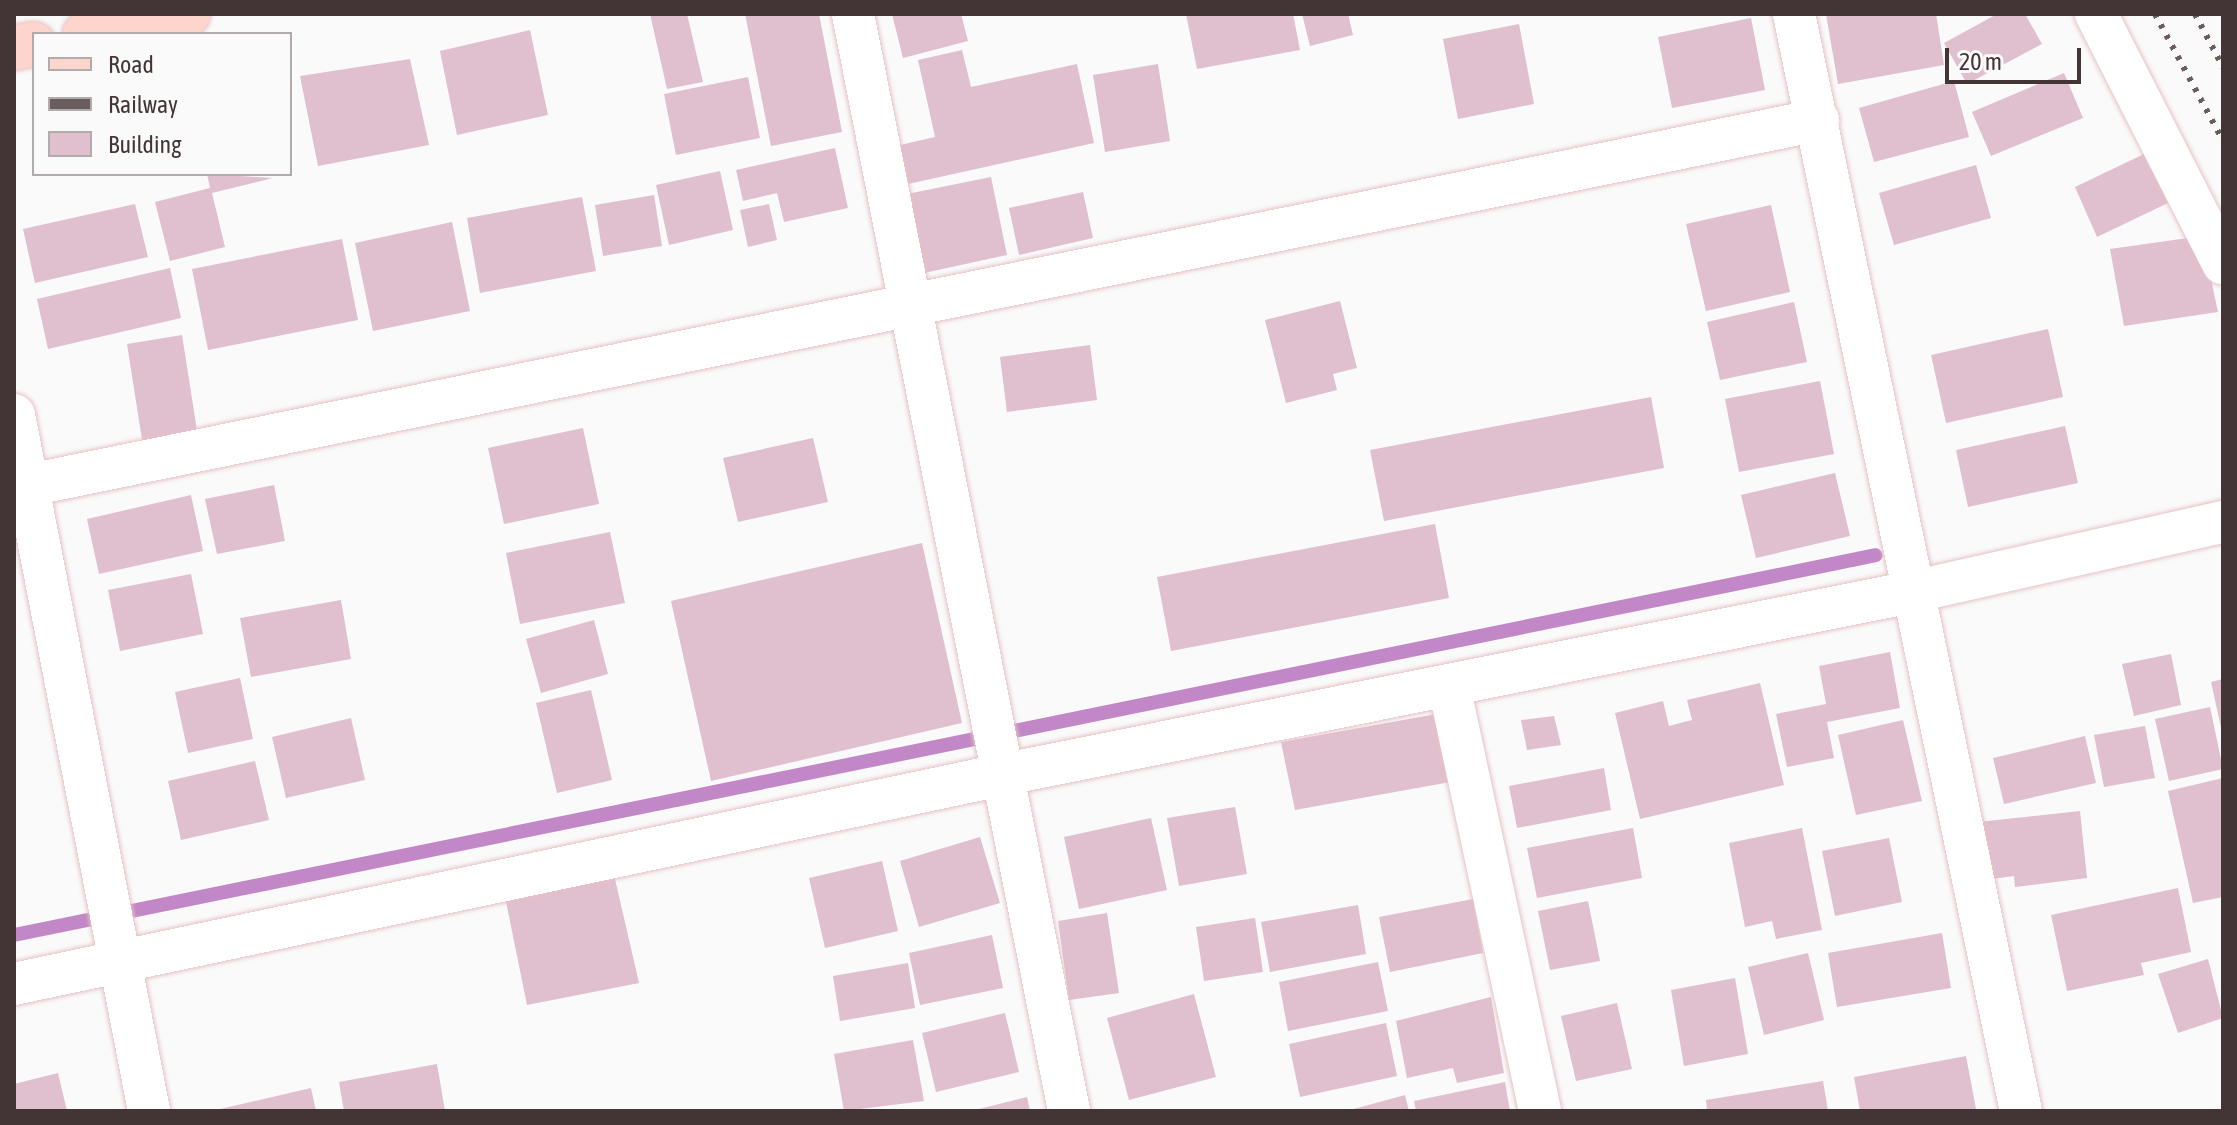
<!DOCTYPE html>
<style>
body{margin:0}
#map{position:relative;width:2237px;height:1125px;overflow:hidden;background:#fafafa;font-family:"Asap Condensed",sans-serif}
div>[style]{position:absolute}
.stream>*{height:14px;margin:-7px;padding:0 7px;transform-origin:7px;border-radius:7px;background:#c287c6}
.building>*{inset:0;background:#e0bfcf}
.roads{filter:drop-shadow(0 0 2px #e7c1c5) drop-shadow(0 0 2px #e7c1c5)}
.street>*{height:42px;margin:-21px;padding:0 21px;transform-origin:21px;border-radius:21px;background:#fff}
.secondary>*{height:44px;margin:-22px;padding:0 22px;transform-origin:22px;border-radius:22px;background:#fed5cc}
.rail>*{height:6px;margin-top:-3px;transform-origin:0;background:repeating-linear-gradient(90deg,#695d5e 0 4px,transparent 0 12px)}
span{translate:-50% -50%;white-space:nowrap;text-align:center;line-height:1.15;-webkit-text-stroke:7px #fafafa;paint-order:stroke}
.frame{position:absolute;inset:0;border:16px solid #433435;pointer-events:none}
.legend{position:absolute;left:32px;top:32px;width:260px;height:144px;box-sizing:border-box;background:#fafafa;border:2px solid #b1abab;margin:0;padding:10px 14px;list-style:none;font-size:24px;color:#433435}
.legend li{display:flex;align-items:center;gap:16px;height:40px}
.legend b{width:40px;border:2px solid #b1abab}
.scale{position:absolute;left:1945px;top:48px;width:136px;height:36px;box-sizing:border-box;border:4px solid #433435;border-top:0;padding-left:10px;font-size:24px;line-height:28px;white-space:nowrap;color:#433435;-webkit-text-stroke:6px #fafafa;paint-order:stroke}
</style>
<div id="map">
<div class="stream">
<i style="left:14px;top:935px;width:1900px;rotate:-11.53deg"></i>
</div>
<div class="building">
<i style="clip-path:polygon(650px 14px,687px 14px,703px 82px,667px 89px)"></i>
<i style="clip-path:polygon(745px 14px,819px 14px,842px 132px,771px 146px)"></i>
<i style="clip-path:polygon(892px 14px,961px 14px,968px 41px,903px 58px)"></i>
<i style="clip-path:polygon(1186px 14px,1293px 14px,1300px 50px,1197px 69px)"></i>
<i style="clip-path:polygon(1302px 14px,1348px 14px,1353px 35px,1310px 46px)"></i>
<i style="clip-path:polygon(1826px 14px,1936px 14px,1944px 65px,1838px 84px)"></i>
<i style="clip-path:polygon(1997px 14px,2025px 14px,2042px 44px,1967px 84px,1944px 43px)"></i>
<i style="clip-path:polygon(1751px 18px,1765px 90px,1672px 108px,1658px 37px)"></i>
<i style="clip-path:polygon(1519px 24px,1534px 104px,1458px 119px,1443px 39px)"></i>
<i style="clip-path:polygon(530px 30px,548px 115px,457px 135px,440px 51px)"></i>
<i style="clip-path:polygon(962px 50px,971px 87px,1077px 64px,1094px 143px,908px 184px,900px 145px,935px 137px,918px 60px)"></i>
<i style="clip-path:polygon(410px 59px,429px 145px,318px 166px,300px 76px)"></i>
<i style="clip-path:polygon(1158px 64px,1170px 141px,1105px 152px,1093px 75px)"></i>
<i style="clip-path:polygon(2064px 73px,2083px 118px,1991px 156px,1972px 112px)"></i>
<i style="clip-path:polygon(748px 77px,760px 138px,676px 155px,664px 94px)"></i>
<i style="clip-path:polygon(1954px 81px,1969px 137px,1874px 162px,1859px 108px)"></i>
<i style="clip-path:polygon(835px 148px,848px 208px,784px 222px,777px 193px,743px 201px,736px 170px)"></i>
<i style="clip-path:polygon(2144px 154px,2168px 203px,2097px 237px,2075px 187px)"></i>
<i style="clip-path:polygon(1976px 165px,1991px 218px,1894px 245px,1879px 193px)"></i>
<i style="clip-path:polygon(720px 171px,733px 230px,669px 245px,656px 185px)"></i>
<i style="clip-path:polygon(207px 174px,273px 178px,212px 193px,225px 247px,170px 261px,155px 202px,210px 188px)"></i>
<i style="clip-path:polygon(991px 177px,1007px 255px,924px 273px,907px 194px)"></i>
<i style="clip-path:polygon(1083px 192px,1093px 238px,1019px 255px,1009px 208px)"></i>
<i style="clip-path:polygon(654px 195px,662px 246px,603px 256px,595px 205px)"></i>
<i style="clip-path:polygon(582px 197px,596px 271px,480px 293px,467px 218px)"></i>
<i style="clip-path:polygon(135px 204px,148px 257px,35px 283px,23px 229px)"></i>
<i style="clip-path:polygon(769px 204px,777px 240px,748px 247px,740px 210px)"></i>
<i style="clip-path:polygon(1771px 205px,1790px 292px,1706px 311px,1686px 224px)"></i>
<i style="clip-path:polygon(452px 222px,470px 311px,373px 331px,355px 243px)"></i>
<i style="clip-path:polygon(2202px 236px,2218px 312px,2124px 326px,2110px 249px)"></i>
<i style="clip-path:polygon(342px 239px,358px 320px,208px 350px,192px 269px)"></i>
<i style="clip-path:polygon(170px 268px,181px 318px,48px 349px,37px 299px)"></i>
<i style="clip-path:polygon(1340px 301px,1357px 368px,1333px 374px,1337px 390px,1286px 403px,1265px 320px)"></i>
<i style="clip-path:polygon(1794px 302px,1807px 362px,1720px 380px,1707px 322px)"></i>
<i style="clip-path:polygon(2048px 329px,2063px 397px,1946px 423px,1931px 355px)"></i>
<i style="clip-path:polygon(182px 335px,198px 437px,143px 446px,127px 344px)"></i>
<i style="clip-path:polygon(1090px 345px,1097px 400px,1007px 412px,1000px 357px)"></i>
<i style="clip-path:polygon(1820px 381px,1834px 454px,1739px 472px,1725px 399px)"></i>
<i style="clip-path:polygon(1651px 397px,1664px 468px,1384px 521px,1370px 450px)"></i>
<i style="clip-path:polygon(2065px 426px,2078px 483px,1968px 507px,1956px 450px)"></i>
<i style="clip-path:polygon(583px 428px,599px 504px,504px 524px,488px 448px)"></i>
<i style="clip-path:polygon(813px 438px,828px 502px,738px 522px,723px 458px)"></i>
<i style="clip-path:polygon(1835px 473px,1850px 536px,1756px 558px,1741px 495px)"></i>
<i style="clip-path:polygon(274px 485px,285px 541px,217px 554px,205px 499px)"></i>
<i style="clip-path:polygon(191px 495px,203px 551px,99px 574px,87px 519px)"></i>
<i style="clip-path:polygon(1435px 524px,1449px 598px,1171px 651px,1157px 577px)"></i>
<i style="clip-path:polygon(610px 532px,625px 603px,520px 624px,506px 553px)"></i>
<i style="clip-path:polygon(922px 543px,962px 723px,711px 781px,671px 601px)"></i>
<i style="clip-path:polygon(191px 574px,203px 634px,120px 651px,108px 590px)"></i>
<i style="clip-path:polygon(341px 600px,351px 659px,251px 677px,240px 618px)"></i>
<i style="clip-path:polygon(594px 620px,608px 674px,541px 693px,526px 639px)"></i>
<i style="clip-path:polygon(1890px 652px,1900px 708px,1827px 722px,1834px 758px,1787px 767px,1776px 714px,1826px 704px,1819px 666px)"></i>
<i style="clip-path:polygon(2171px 654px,2181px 705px,2134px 716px,2122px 664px)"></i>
<i style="clip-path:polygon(240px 678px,253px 739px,188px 753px,175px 692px)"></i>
<i style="clip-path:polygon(2223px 679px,2223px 731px,2222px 732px,2211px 682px)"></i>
<i style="clip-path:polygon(1760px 683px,1784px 785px,1640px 819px,1615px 713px,1663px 701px,1669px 726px,1692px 720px,1687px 700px)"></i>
<i style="clip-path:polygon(591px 690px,612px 780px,557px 793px,536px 703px)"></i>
<i style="clip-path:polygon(2210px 707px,2223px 769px,2169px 781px,2155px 719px)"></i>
<i style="clip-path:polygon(1442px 713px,1456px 781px,1295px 810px,1281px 742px)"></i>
<i style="clip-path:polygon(1554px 716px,1561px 745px,1527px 750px,1521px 720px)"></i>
<i style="clip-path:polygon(351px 718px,365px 780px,286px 798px,272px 737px)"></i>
<i style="clip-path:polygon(1903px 720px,1922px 801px,1856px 815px,1838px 735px)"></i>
<i style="clip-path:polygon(2145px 726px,2155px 778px,2104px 787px,2094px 735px)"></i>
<i style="clip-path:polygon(2085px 736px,2096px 783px,2004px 804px,1993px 758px)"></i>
<i style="clip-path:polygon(255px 761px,269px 820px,181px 840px,168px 781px)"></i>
<i style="clip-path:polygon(1604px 768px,1611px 810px,1517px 828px,1509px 786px)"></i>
<i style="clip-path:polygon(2223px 778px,2223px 897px,2193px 903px,2168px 791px)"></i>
<i style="clip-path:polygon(1235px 807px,1247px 874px,1179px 886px,1167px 818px)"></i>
<i style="clip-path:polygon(2080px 811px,2087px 878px,2015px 887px,2014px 876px,1984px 880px,1978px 822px)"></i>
<i style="clip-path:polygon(1151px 818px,1167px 890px,1079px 909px,1064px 837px)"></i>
<i style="clip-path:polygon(1633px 828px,1642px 878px,1537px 898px,1527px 848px)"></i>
<i style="clip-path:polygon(1802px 828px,1822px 930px,1776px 939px,1772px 921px,1745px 927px,1729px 843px)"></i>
<i style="clip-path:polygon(980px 837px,1000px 903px,919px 927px,900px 861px)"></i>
<i style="clip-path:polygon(1889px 838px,1902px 902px,1835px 916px,1822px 851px)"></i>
<i style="clip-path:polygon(882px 861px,898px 931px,825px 948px,809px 878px)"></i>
<i style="clip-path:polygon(612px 866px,639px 983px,527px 1005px,503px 887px)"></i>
<i style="clip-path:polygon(2178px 888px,2191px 952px,2141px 963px,2144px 975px,2067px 991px,2051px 915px)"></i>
<i style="clip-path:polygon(1473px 899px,1483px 953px,1390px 972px,1379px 917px)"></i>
<i style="clip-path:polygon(1588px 901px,1600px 961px,1550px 970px,1538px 911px)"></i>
<i style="clip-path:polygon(1358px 905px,1366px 954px,1270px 972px,1261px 922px)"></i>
<i style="clip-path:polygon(1107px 913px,1119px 993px,1069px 1000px,1058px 921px)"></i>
<i style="clip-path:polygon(1255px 918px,1263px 972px,1204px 981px,1196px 927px)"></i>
<i style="clip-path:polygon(1942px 933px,1951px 988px,1837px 1007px,1828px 953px)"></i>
<i style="clip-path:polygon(992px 935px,1003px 988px,920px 1005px,909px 953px)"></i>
<i style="clip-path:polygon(1808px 953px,1824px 1020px,1764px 1035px,1748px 967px)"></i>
<i style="clip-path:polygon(2208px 959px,2223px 1018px,2178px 1033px,2158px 974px)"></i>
<i style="clip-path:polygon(1378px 962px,1388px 1011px,1288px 1031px,1279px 982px)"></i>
<i style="clip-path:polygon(908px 963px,915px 1008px,840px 1021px,833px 976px)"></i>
<i style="clip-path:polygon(1735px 978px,1748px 1054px,1684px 1066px,1671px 990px)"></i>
<i style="clip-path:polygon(1194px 994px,1216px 1077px,1129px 1100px,1107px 1018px)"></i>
<i style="clip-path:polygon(1491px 997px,1504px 1073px,1457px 1083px,1453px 1068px,1407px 1078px,1396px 1021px)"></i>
<i style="clip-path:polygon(1617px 1003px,1632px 1069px,1576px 1081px,1561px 1016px)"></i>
<i style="clip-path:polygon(1005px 1013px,1019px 1072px,936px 1092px,922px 1033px)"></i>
<i style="clip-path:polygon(1386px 1023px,1397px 1076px,1300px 1097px,1289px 1044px)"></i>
<i style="clip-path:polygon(913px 1040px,924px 1101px,844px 1111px,834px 1054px)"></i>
<i style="clip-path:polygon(1966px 1056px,1976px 1109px,1860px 1111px,1854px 1077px)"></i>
<i style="clip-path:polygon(437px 1064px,445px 1111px,344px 1111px,339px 1082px)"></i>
<i style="clip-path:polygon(58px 1073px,67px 1111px,14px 1111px,14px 1084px)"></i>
<i style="clip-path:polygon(1823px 1081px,1828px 1111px,1707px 1111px,1706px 1100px)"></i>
<i style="clip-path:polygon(1505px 1082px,1510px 1111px,1416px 1111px,1414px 1101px)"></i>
<i style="clip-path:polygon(311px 1088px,316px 1111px,216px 1111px,216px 1110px)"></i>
<i style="clip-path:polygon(1405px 1095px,1409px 1111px,1350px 1111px,1350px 1110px)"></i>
<i style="clip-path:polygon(1027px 1097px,1030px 1111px,975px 1111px,975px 1110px)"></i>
</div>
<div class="roads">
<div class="street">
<i style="left:853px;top:14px;width:1118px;rotate:78.86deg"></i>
<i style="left:1794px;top:14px;width:1120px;rotate:78.31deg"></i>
<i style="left:2096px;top:14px;width:280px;rotate:63deg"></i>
<i style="left:14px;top:415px;width:709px;rotate:79.02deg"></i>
<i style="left:29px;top:485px;width:1826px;rotate:-11.53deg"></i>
<i style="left:1449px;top:686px;width:435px;rotate:77.9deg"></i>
<i style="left:14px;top:984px;width:1009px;rotate:-11.96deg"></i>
<i style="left:1001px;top:775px;width:933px;rotate:-11.37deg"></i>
<i style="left:1916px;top:591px;width:315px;rotate:-12.7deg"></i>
</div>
<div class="secondary">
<i style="left:85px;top:34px;width:105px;rotate:-11deg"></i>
<i style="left:14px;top:48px;width:20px;rotate:-11deg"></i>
</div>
</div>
<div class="rail">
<i style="left:2155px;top:14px;width:144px;rotate:61.8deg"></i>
<i style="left:2195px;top:14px;width:60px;rotate:62.2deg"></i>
</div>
<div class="frame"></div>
<ul class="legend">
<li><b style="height:10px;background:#fed5cc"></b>Road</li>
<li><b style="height:10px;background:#695d5e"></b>Railway</li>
<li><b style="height:22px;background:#e0bfcf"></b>Building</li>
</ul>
<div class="scale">20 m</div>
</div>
